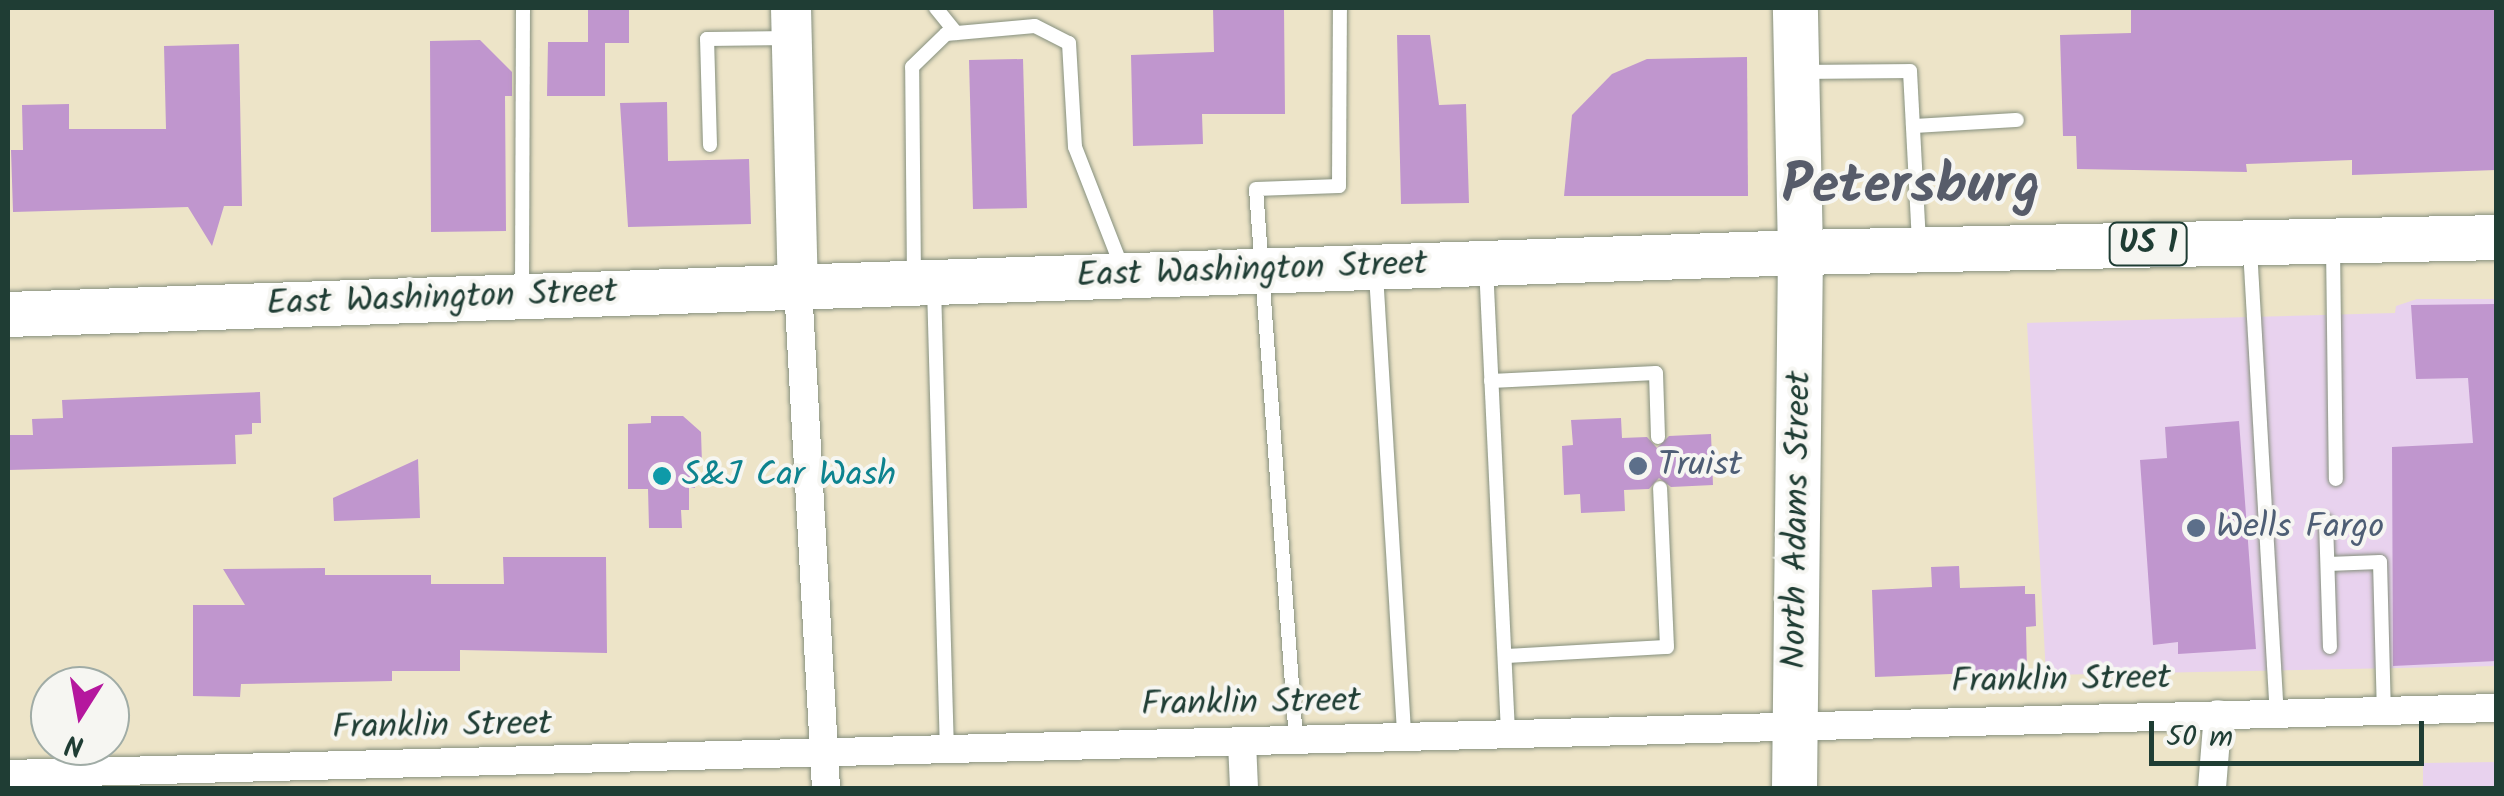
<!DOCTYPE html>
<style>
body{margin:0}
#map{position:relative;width:2504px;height:796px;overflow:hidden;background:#ede4c8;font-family:Kalam,sans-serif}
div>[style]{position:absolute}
.built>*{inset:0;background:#e8d2ee}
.building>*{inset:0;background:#c096ce}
.roads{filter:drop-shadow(0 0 2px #86907e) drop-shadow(0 0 2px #86907e)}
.lane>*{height:14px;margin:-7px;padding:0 7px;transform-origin:7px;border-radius:7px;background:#fff}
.street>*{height:28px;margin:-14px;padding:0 14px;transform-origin:14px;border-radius:14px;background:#fff}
.secondary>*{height:40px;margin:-20px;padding:0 20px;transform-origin:20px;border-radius:20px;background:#fff}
.primary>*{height:45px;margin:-22.5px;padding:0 22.5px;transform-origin:22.5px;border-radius:22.5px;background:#fff}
.dots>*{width:28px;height:28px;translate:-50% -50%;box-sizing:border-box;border:5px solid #f6f6f2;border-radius:50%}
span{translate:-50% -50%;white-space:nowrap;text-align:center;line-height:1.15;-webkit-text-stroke:8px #f6f6f2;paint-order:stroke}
.shield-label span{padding:2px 8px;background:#f6f6f2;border:2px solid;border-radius:8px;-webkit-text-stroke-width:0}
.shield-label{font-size:32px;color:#1f3d34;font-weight:700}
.street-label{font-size:35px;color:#1f3d34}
.service-label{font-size:35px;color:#4e5e75}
.left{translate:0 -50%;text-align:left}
.culture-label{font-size:35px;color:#0d838f}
.town-label{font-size:55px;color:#575c6a;font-weight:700}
.frame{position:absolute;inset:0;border:10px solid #1f3d34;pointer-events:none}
.north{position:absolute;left:30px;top:666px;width:100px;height:100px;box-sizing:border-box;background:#f6f6f2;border:2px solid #a0aca6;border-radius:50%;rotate:191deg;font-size:28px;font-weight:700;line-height:40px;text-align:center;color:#1f3d34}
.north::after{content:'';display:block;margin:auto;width:35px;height:45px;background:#b5179e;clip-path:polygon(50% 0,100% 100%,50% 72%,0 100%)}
.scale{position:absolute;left:2149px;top:721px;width:275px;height:45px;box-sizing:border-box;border:5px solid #1f3d34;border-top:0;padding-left:12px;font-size:30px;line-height:35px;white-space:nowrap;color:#1f3d34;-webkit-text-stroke:8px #f6f6f2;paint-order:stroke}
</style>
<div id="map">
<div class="built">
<i style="clip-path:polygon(2417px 299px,2496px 299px,2496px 666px,2046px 675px,2027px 323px,2395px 313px,2396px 306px)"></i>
<i style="clip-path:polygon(2496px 762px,2496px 788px,2423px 788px,2423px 763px)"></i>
</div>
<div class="building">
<i style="clip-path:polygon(588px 8px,629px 8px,629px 43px,605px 43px,605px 96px,547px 96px,548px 42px,588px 42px)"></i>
<i style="clip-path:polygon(1213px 8px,1284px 8px,1285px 114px,1202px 114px,1203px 144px,1133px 146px,1131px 55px,1214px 52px)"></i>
<i style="clip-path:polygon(2131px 8px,2496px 8px,2496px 170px,2352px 175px,2352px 160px,2246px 164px,2247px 172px,2077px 169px,2076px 136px,2063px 136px,2060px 35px,2131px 33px)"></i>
<i style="clip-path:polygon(1397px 35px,1430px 35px,1439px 105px,1466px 104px,1469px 203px,1401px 204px)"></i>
<i style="clip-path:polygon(480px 40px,512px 72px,512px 96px,505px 96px,506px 231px,431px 232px,430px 41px)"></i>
<i style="clip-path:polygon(239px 44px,242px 206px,224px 206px,212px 246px,188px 207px,13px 212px,11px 150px,23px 150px,22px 105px,69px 104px,69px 129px,166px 129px,164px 46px)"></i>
<i style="clip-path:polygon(1747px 57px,1748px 196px,1564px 196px,1572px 115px,1612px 74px,1647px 59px)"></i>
<i style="clip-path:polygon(1023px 59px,1027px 208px,973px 209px,969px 60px)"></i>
<i style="clip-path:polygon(667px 102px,668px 161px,749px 159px,751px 224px,628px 227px,620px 103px)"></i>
<i style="clip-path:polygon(2496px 304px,2496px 661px,2393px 666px,2392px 447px,2473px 443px,2468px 378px,2416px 379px,2411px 305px)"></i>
<i style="clip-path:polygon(260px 392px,261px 423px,252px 423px,252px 434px,235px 435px,236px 464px,8px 470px,8px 435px,33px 435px,32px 419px,63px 418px,62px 400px)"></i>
<i style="clip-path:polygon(651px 416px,683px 416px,701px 432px,702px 464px,695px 464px,695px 488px,689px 488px,689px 510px,681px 510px,682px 528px,649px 528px,648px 489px,628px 489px,628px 424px,651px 423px)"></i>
<i style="clip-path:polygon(1621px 418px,1622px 438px,1647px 437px,1657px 448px,1669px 436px,1711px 434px,1713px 485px,1671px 487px,1659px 478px,1649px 489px,1624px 490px,1625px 511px,1581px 513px,1580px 494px,1564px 495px,1562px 446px,1573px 445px,1571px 420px)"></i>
<i style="clip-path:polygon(2239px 421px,2256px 649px,2178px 654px,2178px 642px,2153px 645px,2140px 460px,2167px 458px,2165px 427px)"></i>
<i style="clip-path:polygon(418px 459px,420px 518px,334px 521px,333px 498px)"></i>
<i style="clip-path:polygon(503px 557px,606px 557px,607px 653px,460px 650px,460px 671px,392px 671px,392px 681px,241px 684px,240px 697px,193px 696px,193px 605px,245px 605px,223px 569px,325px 568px,325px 575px,431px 575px,431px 584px,504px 584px)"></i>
<i style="clip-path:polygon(1959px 566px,1960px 588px,2025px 586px,2025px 594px,2035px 594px,2036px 626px,2026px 627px,2027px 671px,1875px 677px,1872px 590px,1932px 587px,1931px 567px)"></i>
</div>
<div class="roads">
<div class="lane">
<i style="left:936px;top:8px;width:32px;rotate:51deg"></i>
<i style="left:1804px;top:72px;width:106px;rotate:-0.5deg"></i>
<i style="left:1910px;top:71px;width:173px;rotate:87deg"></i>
<i style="left:1913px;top:126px;width:104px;rotate:-3.3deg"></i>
<i style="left:710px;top:145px;width:106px;rotate:-91.6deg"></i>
<i style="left:707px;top:39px;width:83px;rotate:-0.7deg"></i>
<i style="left:2333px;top:246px;width:233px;rotate:89.3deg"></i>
<i style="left:2250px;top:249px;width:465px;rotate:86.7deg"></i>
<i style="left:1486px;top:266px;width:470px;rotate:87.3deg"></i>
<i style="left:1376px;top:274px;width:465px;rotate:86.5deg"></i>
<i style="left:914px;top:279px;width:212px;rotate:-90.5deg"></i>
<i style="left:912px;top:67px;width:47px;rotate:-44.1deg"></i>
<i style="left:946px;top:34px;width:89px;rotate:-5.1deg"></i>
<i style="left:1035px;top:26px;width:38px;rotate:27deg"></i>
<i style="left:1069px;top:43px;width:104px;rotate:86.7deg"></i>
<i style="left:1075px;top:147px;width:132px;rotate:68.7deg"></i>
<i style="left:934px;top:287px;width:464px;rotate:88.4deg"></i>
<i style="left:522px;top:291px;width:283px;rotate:-89.8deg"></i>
<i style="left:1491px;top:381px;width:165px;rotate:-2.8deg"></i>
<i style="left:1656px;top:373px;width:64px;rotate:88.2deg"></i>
<i style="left:2326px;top:521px;width:126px;rotate:88.2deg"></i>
<i style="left:2328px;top:564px;width:52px;rotate:-2.2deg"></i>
<i style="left:2380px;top:562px;width:149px;rotate:88.5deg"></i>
<i style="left:1505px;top:656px;width:162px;rotate:-3.2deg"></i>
<i style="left:1667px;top:647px;width:159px;rotate:-92.5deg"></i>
<i style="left:1296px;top:740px;width:552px;rotate:-94.15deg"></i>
<i style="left:1256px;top:189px;width:83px;rotate:-2.1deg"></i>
<i style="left:1339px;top:186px;width:178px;rotate:-89.7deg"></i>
</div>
<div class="street">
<i style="left:798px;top:287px;width:502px;rotate:86.8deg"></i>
<i style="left:1242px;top:742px;width:46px;rotate:87.5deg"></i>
<i style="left:8px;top:774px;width:2489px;rotate:-1.52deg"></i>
<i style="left:2212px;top:788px;width:74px;rotate:-85.4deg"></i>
</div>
<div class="secondary">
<i style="left:791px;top:8px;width:279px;rotate:88.6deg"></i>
</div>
<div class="primary">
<i style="left:8px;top:314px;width:1793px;rotate:-1.98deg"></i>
<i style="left:1800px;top:252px;width:696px;rotate:-1.23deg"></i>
<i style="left:1794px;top:788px;width:536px;rotate:-89.36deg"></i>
<i style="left:1800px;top:252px;width:244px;rotate:-91.2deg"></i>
</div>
</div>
<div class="dots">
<i style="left:1638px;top:466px;background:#5c6f8a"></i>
<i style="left:662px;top:476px;background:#0f9aa8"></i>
<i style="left:2196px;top:528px;background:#5c6f8a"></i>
</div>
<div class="shield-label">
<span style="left:2148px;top:244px">US 1</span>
</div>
<div class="street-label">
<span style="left:1252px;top:271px;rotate:-2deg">East Washington Street</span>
<span style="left:442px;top:299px;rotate:-2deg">East Washington Street</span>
<span style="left:1798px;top:520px;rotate:-89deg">North Adams Street</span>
<span style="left:2061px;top:681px;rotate:-1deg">Franklin Street</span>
<span style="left:1251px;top:704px;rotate:-1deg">Franklin Street</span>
<span style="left:442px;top:727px;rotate:-1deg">Franklin Street</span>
</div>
<div class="service-label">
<span class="left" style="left:1658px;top:466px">Truist</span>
<span class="left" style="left:2216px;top:528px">Wells Fargo</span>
</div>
<div class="culture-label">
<span class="left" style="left:682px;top:476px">S&amp;J Car Wash</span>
</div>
<div class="town-label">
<span style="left:1911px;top:188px">Petersburg</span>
</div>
<div class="frame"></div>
<div class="north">N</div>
<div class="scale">50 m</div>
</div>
